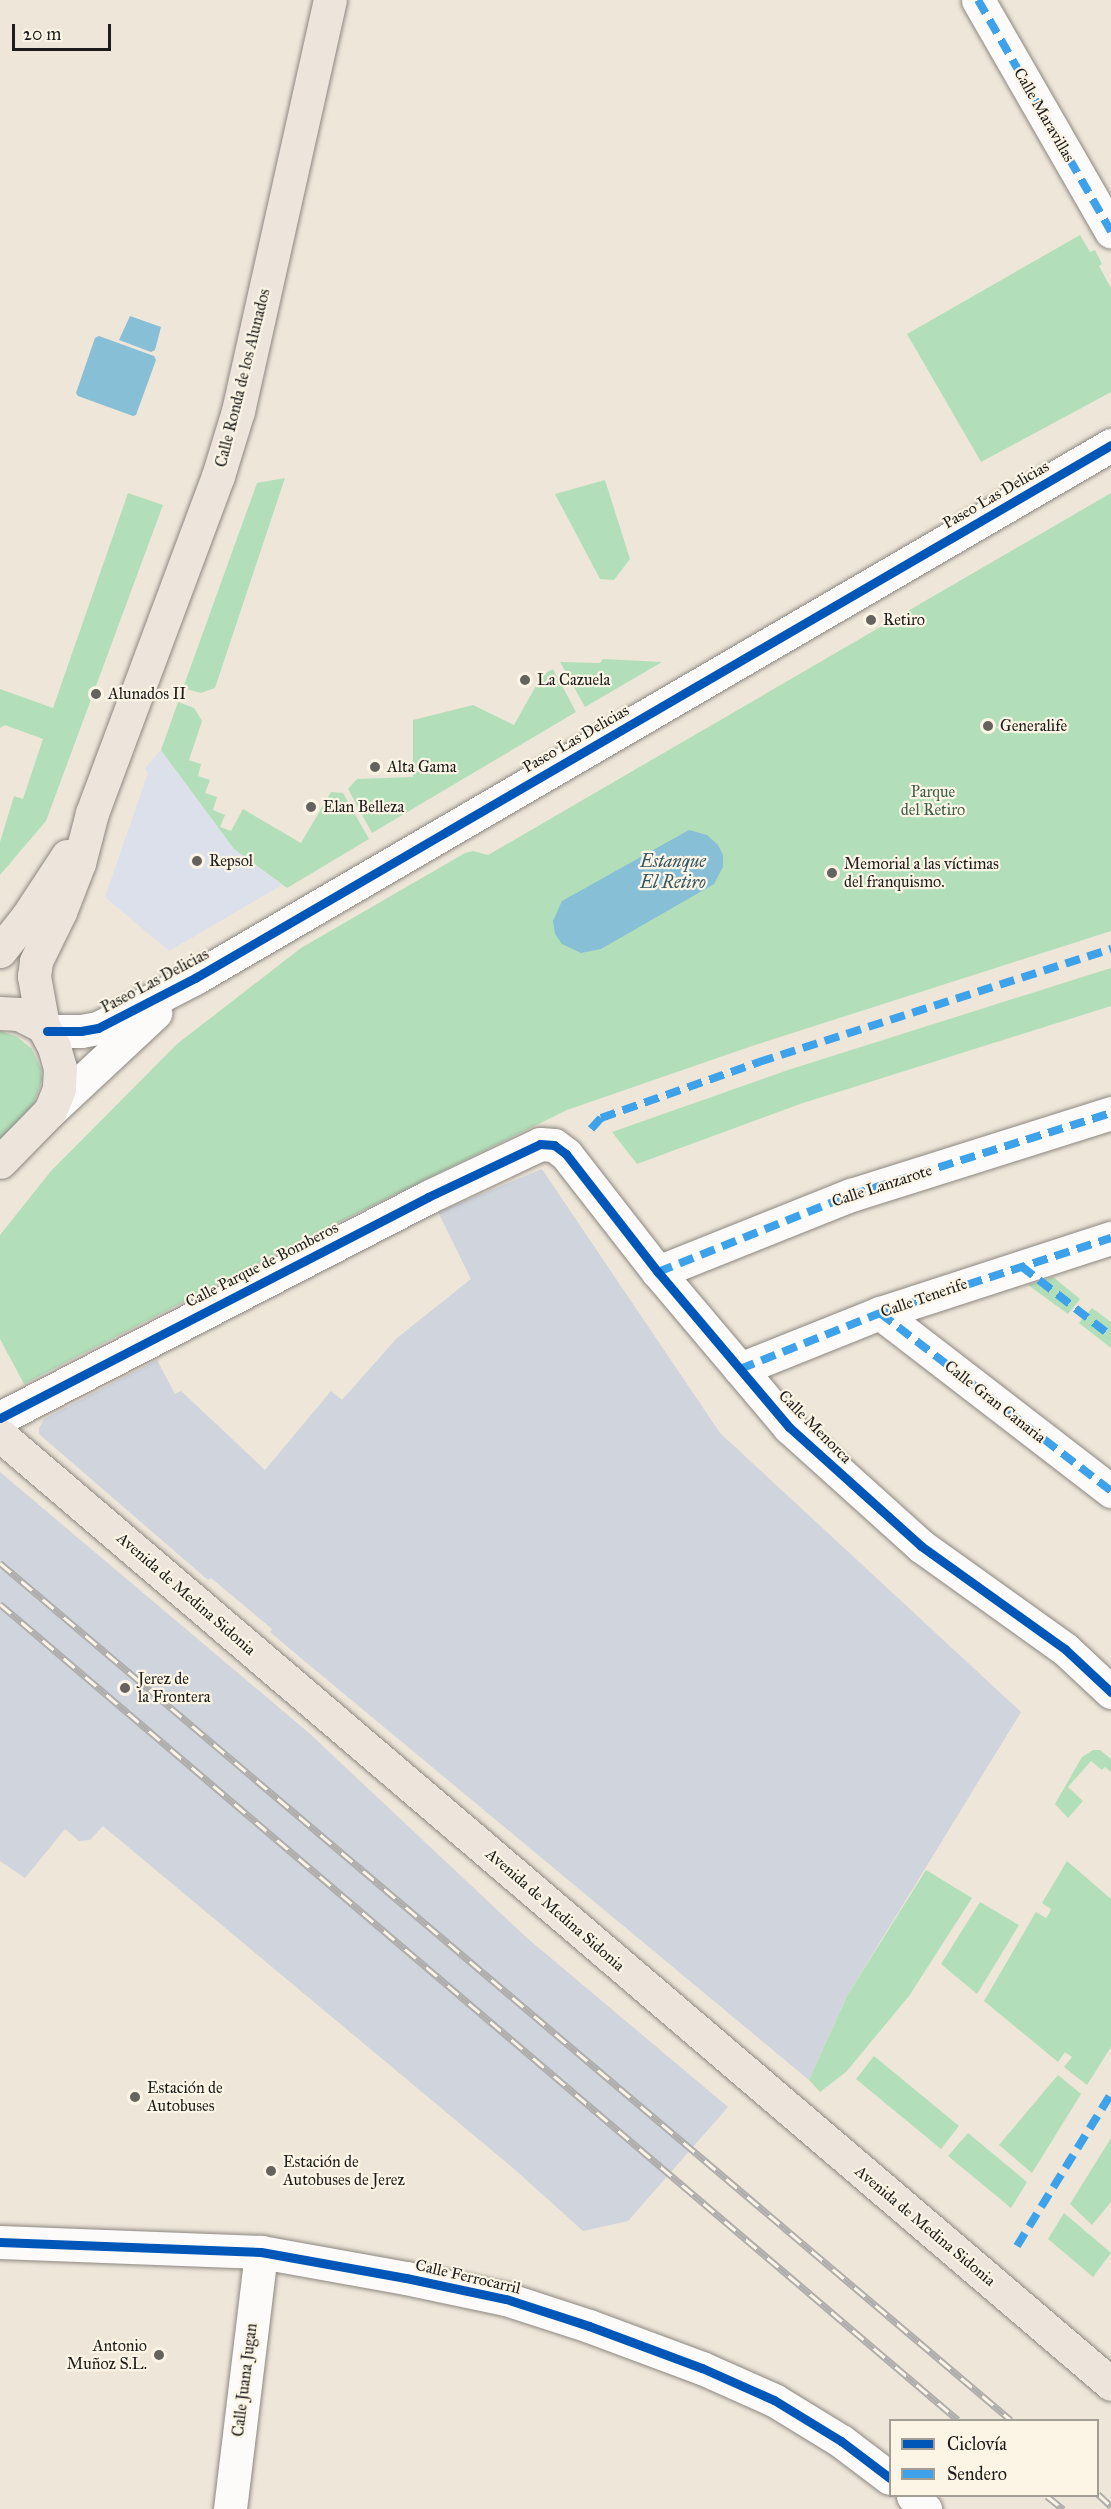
<!DOCTYPE html>
<meta charset="utf-8">
<style>
body{margin:0}
#map{position:relative;width:1111px;height:2509px;overflow:hidden;background:#eee6d9;font-family:"IM FELL Great Primer",serif}
div>[style]{position:absolute}
.built>*{inset:0;background:#dbe0eb}
.industrial>*{inset:0;background:#d0d4dc}
.green>*{inset:0;background:#b2dfba}
.water>*{inset:0;background:#86bfd6}
.roads{filter:drop-shadow(0 0 2px #8c8781) drop-shadow(0 0 2px #8c8781)}
.minor>*{height:33px;margin:-16.5px;padding:0 16.5px;transform-origin:16.5px;border-radius:16.5px;background:#fcfbf9}
.tertiary>*{height:33px;margin:-16.5px;padding:0 16.5px;transform-origin:16.5px;border-radius:16.5px;background:#fcfbf9}
.primary>*{height:33px;margin:-16.5px;padding:0 16.5px;transform-origin:16.5px;border-radius:16.5px;background:#ede5dc}
.rail>*{height:7px;margin-top:-3.5px;transform-origin:0;background:repeating-linear-gradient(90deg,#fcf5e5 0 14px,#afaeac 0 28px);box-sizing:border-box;border-block:2px solid #afaeac}
.quiet>*{height:8px;margin-top:-4px;transform-origin:0;background:repeating-linear-gradient(90deg,#3da2ea 0 15px,transparent 0 23px)}
.cycleway>*{height:9px;margin:-4.5px;padding:0 4.5px;transform-origin:4.5px;border-radius:4.5px;background:#0057b8}
.dots>*{width:16px;height:16px;translate:-50% -50%;box-sizing:border-box;border:3px solid #fcf5e5;border-radius:50%}
span{translate:-50% -50%;white-space:nowrap;text-align:center;line-height:1.15;-webkit-text-stroke:4.5px #fcf5e5;paint-order:stroke}
.street-label{font-size:16px;color:#1c1c1c}
.poi-label{font-size:16px;color:#1c1c1c}
.left{translate:0 -50%;text-align:left}
.right{translate:-100% -50%;text-align:right}
.park-label{font-size:16px;color:#3f5e4a}
.water-label{font-size:18px;color:#355666;font-style:italic}
.legend{position:absolute;left:889px;top:2419px;width:210px;height:78px;box-sizing:border-box;background:#fcf5e5;border:2px solid #a29e95;margin:0;padding:8px 10px;list-style:none;font-size:18px;color:#1c1c1c}
.legend li{display:flex;align-items:center;gap:12px;height:30px}
.legend b{width:30px;border:2px solid #a29e95}
.scale{position:absolute;left:12px;top:24px;width:99px;height:27px;box-sizing:border-box;border:3px solid #1c1c1c;border-top:0;padding-left:8px;font-size:18px;line-height:21px;white-space:nowrap;color:#1c1c1c;-webkit-text-stroke:4px #fcf5e5;paint-order:stroke}
</style>
<div id="map">
<div class="built">
<i style="clip-path:polygon(161px 750px,234px 849px,282px 885px,169px 951px,105px 897px,148px 773px,145px 768px)"></i>
</div>
<div class="industrial">
<i style="clip-path:polygon(542px 1169px,720px 1433px,1021px 1712px,847px 1996px,809px 2080px,290px 1649px,270px 1632px,272px 1629px,211px 1578px,208px 1580px,39px 1434px,39px 1428px,44px 1419px,157px 1360px,175px 1394px,181px 1391px,265px 1470px,331px 1391px,342px 1400px,397px 1338px,471px 1279px,438px 1212px)"></i>
<i style="clip-path:polygon(0 1472px,309px 1733px,527px 1938px,728px 2107px,628px 2221px,583px 2231px,513px 2168px,103px 1826px,90px 1840px,79px 1841px,65px 1829px,25px 1878px,0 1861px)"></i>
</div>
<div class="green">
<i style="clip-path:polygon(1080px 235px,1090px 252px,1095px 250px,1102px 264px,1099px 266px,1111px 288px,1111px 392px,981px 462px,907px 334px)"></i>
<i style="clip-path:polygon(285px 478px,215px 688px,201px 693px,183px 688px,257px 483px)"></i>
<i style="clip-path:polygon(605px 480px,630px 559px,614px 580px,600px 579px,555px 494px)"></i>
<i style="clip-path:polygon(128px 493px,163px 505px,46px 821px,0 875px,0 842px,14px 796px,23px 799px,43px 739px,5px 725px,0 728px,0 689px,53px 708px)"></i>
<i style="clip-path:polygon(1111px 493px,1111px 931px,752px 1046px,567px 1110px,323px 1230px,24px 1384px,0 1339px,0 1235px,51px 1171px,177px 1044px,301px 948px,465px 853px,473px 851px,488px 855px)"></i>
<i style="clip-path:polygon(603px 659px,662px 662px,585px 707px,560px 662px,600px 663px)"></i>
<i style="clip-path:polygon(553px 669px,576px 712px,372px 833px,348px 789px,357px 779px,413px 777px,413px 720px,473px 705px,514px 725px,542px 675px)"></i>
<i style="clip-path:polygon(178px 702px,194px 708px,202px 721px,189px 760px,201px 764px,198px 776px,210px 780px,205px 793px,217px 797px,213px 810px,225px 815px,220px 827px,231px 831px,243px 809px,301px 843px,331px 792px,343px 793px,369px 839px,287px 888px,234px 849px,161px 750px)"></i>
<i style="clip-path:polygon(1111px 968px,1111px 1006px,800px 1104px,637px 1164px,612px 1132px,788px 1070px)"></i>
<i style="clip-path:polygon(0 1031px,16px 1036px,32px 1049px,41px 1069px,42px 1080px,33px 1106px,0 1140px)"></i>
<i style="clip-path:polygon(1053px 1277px,1080px 1299px,1068px 1314px,1028px 1285px)"></i>
<i style="clip-path:polygon(1092px 1308px,1111px 1322px,1111px 1348px,1079px 1323px)"></i>
<i style="clip-path:polygon(1093px 1750px,1100px 1750px,1111px 1759px,1111px 1772px,1105px 1767px,1102px 1770px,1091px 1761px,1068px 1787px,1083px 1801px,1068px 1818px,1055px 1804px,1082px 1757px)"></i>
<i style="clip-path:polygon(1067px 1861px,1111px 1899px,1111px 2047px,1087px 2085px,1064px 2067px,1072px 2057px,1065px 2052px,1058px 2062px,984px 2001px,1036px 1912px,1046px 1918px,1049px 1914px,1051px 1909px,1042px 1903px)"></i>
<i style="clip-path:polygon(926px 1870px,972px 1898px,909px 1996px,846px 2072px,820px 2092px,809px 2080px,847px 1996px)"></i>
<i style="clip-path:polygon(980px 1902px,1019px 1925px,977px 1994px,941px 1964px)"></i>
<i style="clip-path:polygon(874px 2056px,959px 2126px,941px 2149px,856px 2079px)"></i>
<i style="clip-path:polygon(1058px 2075px,1081px 2094px,1032px 2173px,999px 2145px)"></i>
<i style="clip-path:polygon(968px 2133px,1027px 2182px,1011px 2208px,948px 2156px)"></i>
<i style="clip-path:polygon(1111px 2138px,1111px 2202px,1092px 2225px,1070px 2204px)"></i>
<i style="clip-path:polygon(1064px 2213px,1111px 2253px,1093px 2277px,1048px 2239px)"></i>
</div>
<div class="water">
<i style="clip-path:polygon(130px 316px,161px 327px,155px 350px,151px 352px,119px 340px)"></i>
<i style="clip-path:polygon(99px 336px,154px 356px,156px 360px,136px 415px,133px 416px,78px 396px,76px 393px,95px 338px)"></i>
<i style="clip-path:polygon(689px 830px,707px 835px,718px 845px,723px 855px,723px 867px,714px 884px,601px 949px,581px 953px,562px 944px,555px 934px,553px 921px,562px 901px)"></i>
</div>
<div class="roads">
<div class="minor">
<i style="left:978px;top:0;width:267px;rotate:60.1deg"></i>
<i style="left:658px;top:1272px;width:208px;rotate:-21.8deg"></i>
<i style="left:851px;top:1195px;width:273px;rotate:-17.5deg"></i>
<i style="left:880px;top:1313px;width:292px;rotate:37.6deg"></i>
<i style="left:740px;top:1369px;width:151px;rotate:-21.8deg"></i>
<i style="left:880px;top:1313px;width:243px;rotate:-18deg"></i>
<i style="left:0;top:1418px;width:482px;rotate:-27.3deg"></i>
<i style="left:428px;top:1197px;width:124px;rotate:-25.3deg"></i>
<i style="left:540px;top:1144px;width:14px;rotate:4deg"></i>
<i style="left:554px;top:1145px;width:15px;rotate:37deg"></i>
<i style="left:566px;top:1154px;width:150px;rotate:52.1deg"></i>
<i style="left:658px;top:1272px;width:203px;rotate:49.8deg"></i>
<i style="left:789px;top:1427px;width:178px;rotate:42deg"></i>
<i style="left:921px;top:1546px;width:177px;rotate:35.6deg"></i>
<i style="left:1065px;top:1649px;width:63px;rotate:43.1deg"></i>
<i style="left:230px;top:2509px;width:259px;rotate:-83.1deg"></i>
</div>
<div class="tertiary">
<i style="left:47px;top:1031px;width:34px"></i>
<i style="left:81px;top:1031px;width:17px;rotate:-10deg"></i>
<i style="left:98px;top:1028px;width:109px;rotate:-27.3deg"></i>
<i style="left:195px;top:978px;width:1060px;rotate:-30.19deg"></i>
<i style="left:50px;top:1111px;width:144px;rotate:-43deg"></i>
<i style="left:0;top:2242px;width:261px;rotate:2.2deg"></i>
<i style="left:261px;top:2252px;width:147px;rotate:10.2deg"></i>
<i style="left:406px;top:2278px;width:102px;rotate:11.9deg"></i>
<i style="left:506px;top:2299px;width:87px;rotate:18deg"></i>
<i style="left:589px;top:2326px;width:121px;rotate:20.4deg"></i>
<i style="left:702px;top:2368px;width:79px;rotate:24deg"></i>
<i style="left:774px;top:2400px;width:79px;rotate:31.5deg"></i>
<i style="left:841px;top:2441px;width:61px;rotate:37.1deg"></i>
<i style="left:913px;top:2496px;width:18px;rotate:47deg"></i>
</div>
<div class="primary">
<i style="left:0;top:951px;width:43px;rotate:-51.5deg"></i>
<i style="left:27px;top:917px;width:73px;rotate:-56.7deg"></i>
<i style="left:0;top:1013px;width:19px;rotate:3deg"></i>
<i style="left:19px;top:1014px;width:27px;rotate:27deg"></i>
<i style="left:43px;top:1026px;width:24px;rotate:62deg"></i>
<i style="left:54px;top:1047px;width:22px;rotate:74deg"></i>
<i style="left:60px;top:1068px;width:21px;rotate:93deg"></i>
<i style="left:59px;top:1089px;width:24px;rotate:112deg"></i>
<i style="left:50px;top:1111px;width:71px;rotate:134.4deg"></i>
<i style="left:43px;top:1026px;width:51px;rotate:-100.2deg"></i>
<i style="left:34px;top:976px;width:15px;rotate:-82deg"></i>
<i style="left:36px;top:961px;width:55px;rotate:-63.9deg"></i>
<i style="left:60px;top:912px;width:53px;rotate:-68.8deg"></i>
<i style="left:79px;top:863px;width:52px;rotate:-75.4deg"></i>
<i style="left:92px;top:813px;width:360px;rotate:-69.5deg"></i>
<i style="left:218px;top:476px;width:68px;rotate:-72.9deg"></i>
<i style="left:238px;top:411px;width:421px;rotate:-77.4deg"></i>
<i style="left:0;top:1435px;width:1461px;rotate:40.5deg"></i>
</div>
</div>
<div class="rail">
<i style="left:0;top:1563px;width:1325px;rotate:40.29deg"></i>
<i style="left:0;top:1604px;width:1258px;rotate:40.42deg"></i>
<i style="left:1098px;top:2494px;width:18px;rotate:43deg"></i>
<i style="left:1047px;top:2496px;width:21px;rotate:39deg"></i>
</div>
<div class="quiet">
<i style="left:978px;top:0;width:267px;rotate:60.1deg"></i>
<i style="left:591px;top:1129px;width:15px;rotate:-48deg"></i>
<i style="left:601px;top:1118px;width:168px;rotate:-19.5deg"></i>
<i style="left:759px;top:1062px;width:370px;rotate:-17.8deg"></i>
<i style="left:1021px;top:1266px;width:114px;rotate:37.9deg"></i>
<i style="left:658px;top:1272px;width:208px;rotate:-21.8deg"></i>
<i style="left:851px;top:1195px;width:273px;rotate:-17.5deg"></i>
<i style="left:880px;top:1313px;width:292px;rotate:37.6deg"></i>
<i style="left:740px;top:1369px;width:151px;rotate:-21.8deg"></i>
<i style="left:880px;top:1313px;width:243px;rotate:-18deg"></i>
<i style="left:1017px;top:2246px;width:179px;rotate:-58.3deg"></i>
</div>
<div class="cycleway">
<i style="left:47px;top:1031px;width:34px"></i>
<i style="left:81px;top:1031px;width:17px;rotate:-10deg"></i>
<i style="left:98px;top:1028px;width:109px;rotate:-27.3deg"></i>
<i style="left:195px;top:978px;width:1060px;rotate:-30.19deg"></i>
<i style="left:0;top:1418px;width:482px;rotate:-27.3deg"></i>
<i style="left:428px;top:1197px;width:124px;rotate:-25.3deg"></i>
<i style="left:540px;top:1144px;width:14px;rotate:4deg"></i>
<i style="left:554px;top:1145px;width:15px;rotate:37deg"></i>
<i style="left:566px;top:1154px;width:150px;rotate:52.1deg"></i>
<i style="left:658px;top:1272px;width:203px;rotate:49.8deg"></i>
<i style="left:789px;top:1427px;width:178px;rotate:42deg"></i>
<i style="left:921px;top:1546px;width:177px;rotate:35.6deg"></i>
<i style="left:1065px;top:1649px;width:63px;rotate:43.1deg"></i>
<i style="left:0;top:2242px;width:261px;rotate:2.2deg"></i>
<i style="left:261px;top:2252px;width:147px;rotate:10.2deg"></i>
<i style="left:406px;top:2278px;width:102px;rotate:11.9deg"></i>
<i style="left:506px;top:2299px;width:87px;rotate:18deg"></i>
<i style="left:589px;top:2326px;width:121px;rotate:20.4deg"></i>
<i style="left:702px;top:2368px;width:79px;rotate:24deg"></i>
<i style="left:774px;top:2400px;width:79px;rotate:31.5deg"></i>
<i style="left:841px;top:2441px;width:61px;rotate:37.1deg"></i>
</div>
<div class="dots">
<i style="left:871px;top:620px;background:#66635e"></i>
<i style="left:525px;top:680px;background:#66635e"></i>
<i style="left:96px;top:694px;background:#66635e"></i>
<i style="left:988px;top:726px;background:#66635e"></i>
<i style="left:375px;top:767px;background:#66635e"></i>
<i style="left:311px;top:807px;background:#66635e"></i>
<i style="left:197px;top:861px;background:#66635e"></i>
<i style="left:832px;top:873px;background:#66635e"></i>
<i style="left:125px;top:1688px;background:#66635e"></i>
<i style="left:135px;top:2097px;background:#66635e"></i>
<i style="left:271px;top:2171px;background:#66635e"></i>
<i style="left:159px;top:2355px;background:#66635e"></i>
</div>
<div class="street-label">
<span style="left:1044px;top:115px;rotate:60deg">Calle Maravillas</span>
<span style="left:243px;top:378px;rotate:-76deg">Calle Ronda de los Alunados</span>
<span style="left:996px;top:495px;rotate:-30deg">Paseo Las Delicias</span>
<span style="left:576px;top:739px;rotate:-30deg">Paseo Las Delicias</span>
<span style="left:155px;top:981px;rotate:-28deg">Paseo Las Delicias</span>
<span style="left:882px;top:1186px;rotate:-18deg">Calle Lanzarote</span>
<span style="left:262px;top:1265px;rotate:-27deg">Calle Parque de Bomberos</span>
<span style="left:924px;top:1298px;rotate:-19deg">Calle Tenerife</span>
<span style="left:995px;top:1402px;rotate:38deg">Calle Gran Canaria</span>
<span style="left:815px;top:1427px;rotate:45deg">Calle Menorca</span>
<span style="left:186px;top:1594px;rotate:41deg">Avenida de Medina Sidonia</span>
<span style="left:555px;top:1910px;rotate:41deg">Avenida de Medina Sidonia</span>
<span style="left:925px;top:2226px;rotate:40deg">Avenida de Medina Sidonia</span>
<span style="left:468px;top:2277px;rotate:13deg">Calle Ferrocarril</span>
<span style="left:245px;top:2380px;rotate:-83deg">Calle Juana Jugan</span>
</div>
<div class="poi-label">
<span class="left" style="left:883px;top:620px">Retiro</span>
<span class="left" style="left:537px;top:680px">La Cazuela</span>
<span class="left" style="left:108px;top:694px">Alunados II</span>
<span class="left" style="left:1000px;top:726px">Generalife</span>
<span class="left" style="left:387px;top:767px">Alta Gama</span>
<span class="left" style="left:323px;top:807px">Elan Belleza</span>
<span class="left" style="left:209px;top:861px">Repsol</span>
<span class="left" style="left:844px;top:873px">Memorial a las víctimas<br>del franquismo.</span>
<span class="left" style="left:138px;top:1688px">Jerez de<br>la Frontera</span>
<span class="left" style="left:147px;top:2097px">Estación de<br>Autobuses</span>
<span class="left" style="left:283px;top:2171px">Estación de<br>Autobuses de Jerez</span>
<span class="right" style="left:147px;top:2355px">Antonio<br>Muñoz S.L.</span>
</div>
<div class="park-label">
<span style="left:933px;top:801px">Parque<br>del Retiro</span>
</div>
<div class="water-label">
<span style="left:673px;top:872px">Estanque<br>El Retiro</span>
</div>
<ul class="legend">
<li><b style="height:8px;background:#0057b8"></b>Ciclovía</li>
<li><b style="height:8px;background:#3da2ea"></b>Sendero</li>
</ul>
<div class="scale">20 m</div>
</div>
